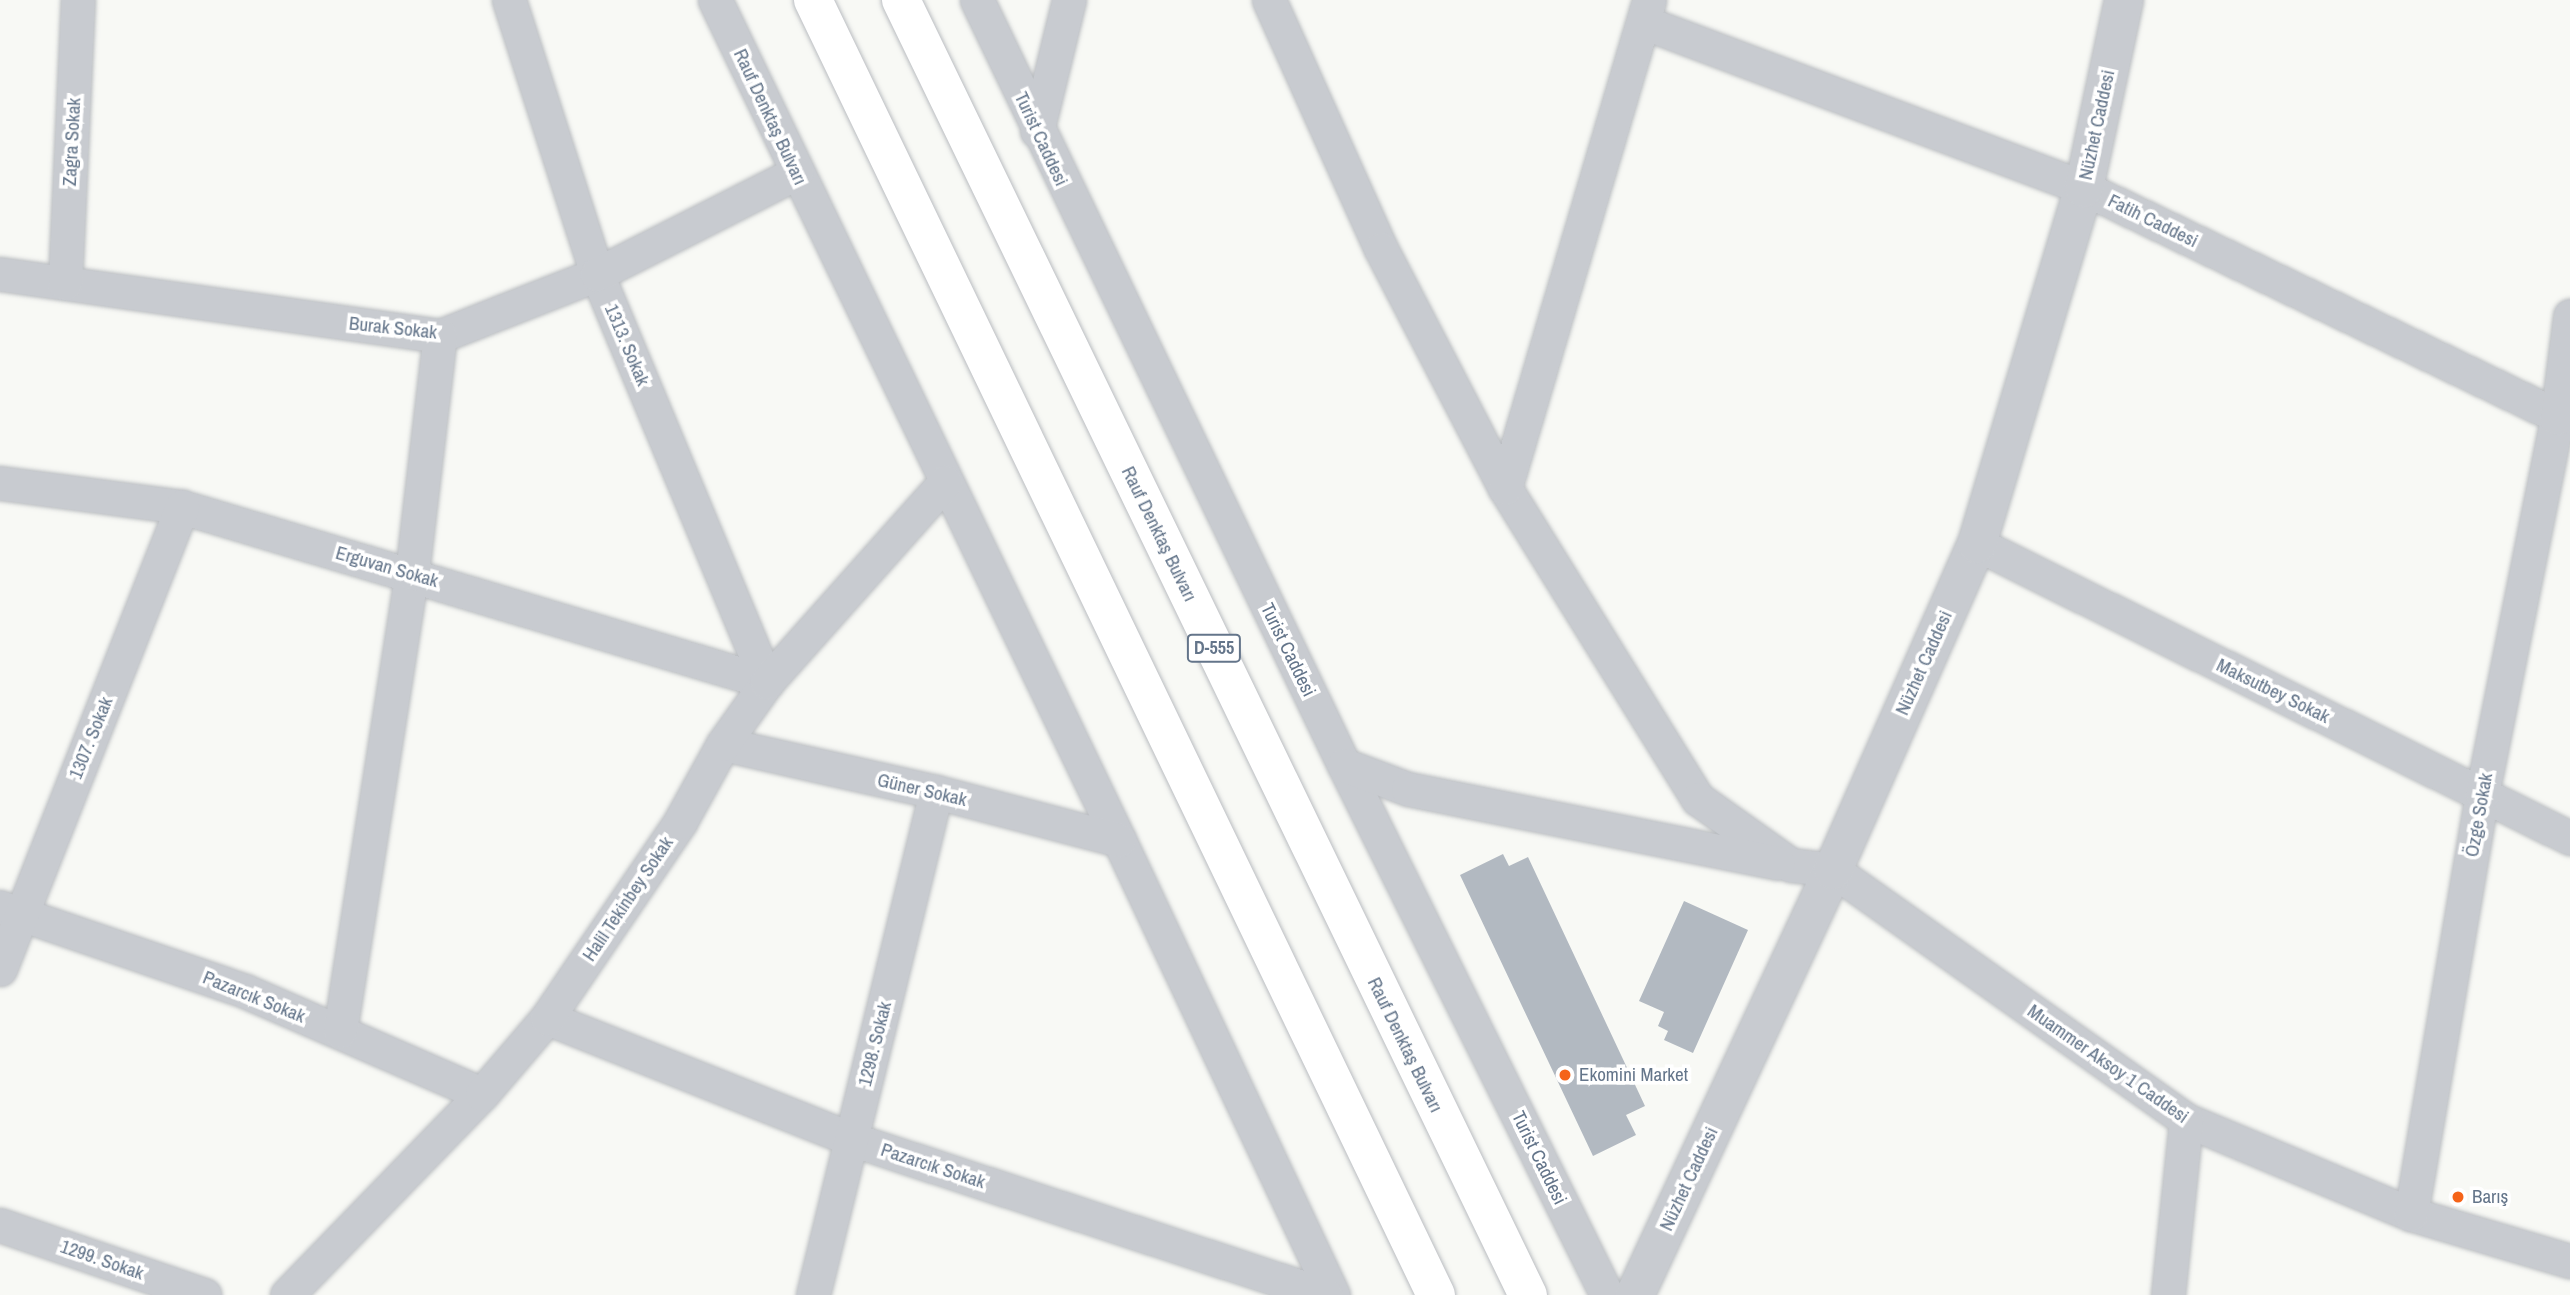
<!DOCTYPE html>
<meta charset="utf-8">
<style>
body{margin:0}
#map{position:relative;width:2570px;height:1295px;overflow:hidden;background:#f8f9f5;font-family:"Archivo Narrow",sans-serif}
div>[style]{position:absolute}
.building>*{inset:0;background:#b2b9c1}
.roads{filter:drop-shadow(0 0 2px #babdc1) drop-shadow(0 0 2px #babdc1)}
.minor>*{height:33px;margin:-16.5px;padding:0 16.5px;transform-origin:16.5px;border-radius:16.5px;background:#c8cbd0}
.tertiary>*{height:38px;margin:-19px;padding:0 19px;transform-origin:19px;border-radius:19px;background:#c8cbd0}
.trunk>*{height:38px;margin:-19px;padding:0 19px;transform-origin:19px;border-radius:19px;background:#fff}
.dots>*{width:19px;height:19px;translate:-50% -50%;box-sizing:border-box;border:4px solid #fff;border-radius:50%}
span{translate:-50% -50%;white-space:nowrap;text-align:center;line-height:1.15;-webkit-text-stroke:7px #fff;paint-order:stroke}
.shield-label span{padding:2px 5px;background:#fff;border:2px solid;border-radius:5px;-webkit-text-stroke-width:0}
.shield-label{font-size:18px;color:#64758a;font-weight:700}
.street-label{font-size:19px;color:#64758a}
.poi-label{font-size:19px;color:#64758a}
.left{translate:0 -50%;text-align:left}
</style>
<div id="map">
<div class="building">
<i style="clip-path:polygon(1503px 854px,1509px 866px,1528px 857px,1645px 1106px,1626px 1115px,1636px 1135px,1593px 1156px,1460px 875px)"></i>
<i style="clip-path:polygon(1684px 901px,1748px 930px,1693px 1053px,1664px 1040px,1668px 1031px,1658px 1026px,1664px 1012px,1639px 1001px)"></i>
</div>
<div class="roads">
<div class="minor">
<i style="left:509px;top:0;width:288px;rotate:72.2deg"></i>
<i style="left:597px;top:274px;width:442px;rotate:67.4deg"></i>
<i style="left:715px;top:0;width:932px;rotate:64.31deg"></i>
<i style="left:1119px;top:840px;width:503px;rotate:64.81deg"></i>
<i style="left:977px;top:0;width:848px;rotate:64.37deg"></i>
<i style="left:1344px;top:765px;width:592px;rotate:63.61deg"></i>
<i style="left:1269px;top:0;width:273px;rotate:65.8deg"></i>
<i style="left:1381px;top:249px;width:269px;rotate:62.6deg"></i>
<i style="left:1505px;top:488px;width:366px;rotate:58.2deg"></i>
<i style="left:1698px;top:799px;width:114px;rotate:35.4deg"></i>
<i style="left:1791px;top:865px;width:42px;rotate:6.8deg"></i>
<i style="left:1833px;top:870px;width:433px;rotate:35.3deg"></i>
<i style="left:2186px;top:1120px;width:244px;rotate:22.7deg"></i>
<i style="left:2411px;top:1214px;width:166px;rotate:16.5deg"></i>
<i style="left:1643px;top:22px;width:471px;rotate:20.6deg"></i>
<i style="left:2084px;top:188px;width:539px;rotate:25.71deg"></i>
<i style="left:1037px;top:131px;width:135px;rotate:-76.3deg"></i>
<i style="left:0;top:274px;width:444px;rotate:8deg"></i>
<i style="left:440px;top:336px;width:169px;rotate:-21.5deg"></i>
<i style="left:597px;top:274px;width:223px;rotate:-26.9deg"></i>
<i style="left:65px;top:283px;width:283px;rotate:-87.4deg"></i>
<i style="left:0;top:483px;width:184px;rotate:7.5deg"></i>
<i style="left:182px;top:507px;width:611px;rotate:16.65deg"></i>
<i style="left:1505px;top:488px;width:508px;rotate:-73.53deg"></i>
<i style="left:1977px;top:544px;width:662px;rotate:26.37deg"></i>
<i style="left:723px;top:744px;width:218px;rotate:12.7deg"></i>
<i style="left:936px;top:792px;width:189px;rotate:14.7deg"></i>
<i style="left:1344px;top:765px;width:68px;rotate:20.6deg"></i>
<i style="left:1408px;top:789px;width:377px;rotate:11.3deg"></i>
<i style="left:0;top:907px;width:259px;rotate:18.9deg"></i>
<i style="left:245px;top:991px;width:258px;rotate:23.5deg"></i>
<i style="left:0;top:969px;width:497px;rotate:-68.5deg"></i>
<i style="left:547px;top:1018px;width:327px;rotate:21.7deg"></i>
<i style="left:851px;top:1139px;width:499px;rotate:18.2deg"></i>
<i style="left:340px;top:1031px;width:464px;rotate:-81.1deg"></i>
<i style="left:412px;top:573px;width:239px;rotate:-83.3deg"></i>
<i style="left:2411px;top:1214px;width:426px;rotate:-80.4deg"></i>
<i style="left:2482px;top:794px;width:383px;rotate:-78.7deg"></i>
<i style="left:2557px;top:418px;width:103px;rotate:-82.7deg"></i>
<i style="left:0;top:1225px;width:216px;rotate:18.9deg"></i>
<i style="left:287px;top:1295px;width:280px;rotate:-45.9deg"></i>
<i style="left:482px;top:1094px;width:100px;rotate:-49.5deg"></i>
<i style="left:547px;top:1018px;width:237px;rotate:-55.8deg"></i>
<i style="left:680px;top:822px;width:89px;rotate:-61.1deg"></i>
<i style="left:723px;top:744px;width:76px;rotate:-54.6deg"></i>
<i style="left:767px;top:682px;width:268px;rotate:-48.3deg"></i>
<i style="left:813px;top:1295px;width:518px;rotate:-76.26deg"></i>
<i style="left:2168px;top:1295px;width:176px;rotate:-84.1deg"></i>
</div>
<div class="tertiary">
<i style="left:1635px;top:1295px;width:469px;rotate:-65deg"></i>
<i style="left:1833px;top:870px;width:356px;rotate:-66.2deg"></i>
<i style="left:1977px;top:544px;width:372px;rotate:-73.3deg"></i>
<i style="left:2084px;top:188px;width:192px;rotate:-78deg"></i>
</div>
<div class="trunk">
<i style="left:813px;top:0;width:1437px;rotate:64.31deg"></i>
<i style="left:901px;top:0;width:1439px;rotate:64.17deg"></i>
</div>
</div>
<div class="dots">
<i style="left:1565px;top:1075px;background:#f56419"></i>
<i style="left:2458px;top:1197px;background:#f56419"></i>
</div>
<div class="shield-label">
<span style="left:1214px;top:648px">D-555</span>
</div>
<div class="street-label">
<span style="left:770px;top:117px;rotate:65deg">Rauf Denktaş Bulvarı</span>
<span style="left:2097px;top:125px;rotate:-78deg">Nüzhet Caddesi</span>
<span style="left:1041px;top:139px;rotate:65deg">Turist Caddesi</span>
<span style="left:72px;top:142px;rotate:-87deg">Zagra Sokak</span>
<span style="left:2153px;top:221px;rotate:26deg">Fatih Caddesi</span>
<span style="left:393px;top:328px;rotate:6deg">Burak Sokak</span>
<span style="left:627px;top:345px;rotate:67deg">1313. Sokak</span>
<span style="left:1159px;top:534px;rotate:64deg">Rauf Denktaş Bulvarı</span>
<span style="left:387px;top:567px;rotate:16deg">Erguvan Sokak</span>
<span style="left:1288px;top:650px;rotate:64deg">Turist Caddesi</span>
<span style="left:1924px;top:663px;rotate:-66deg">Nüzhet Caddesi</span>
<span style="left:2273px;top:691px;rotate:26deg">Maksutbey Sokak</span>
<span style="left:91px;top:738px;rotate:-68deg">1307. Sokak</span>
<span style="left:922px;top:790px;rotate:13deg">Güner Sokak</span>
<span style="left:2479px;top:815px;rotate:-80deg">Özge Sokak</span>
<span style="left:628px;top:899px;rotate:-56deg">Halil Tekinbey Sokak</span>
<span style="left:254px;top:997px;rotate:22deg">Pazarcık Sokak</span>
<span style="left:875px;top:1044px;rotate:-76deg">1298. Sokak</span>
<span style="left:1405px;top:1045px;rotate:64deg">Rauf Denktaş Bulvarı</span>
<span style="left:2108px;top:1064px;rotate:35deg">Muammer Aksoy 1 Caddesi</span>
<span style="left:1539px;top:1158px;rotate:64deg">Turist Caddesi</span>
<span style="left:933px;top:1166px;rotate:18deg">Pazarcık Sokak</span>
<span style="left:1689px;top:1179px;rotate:-65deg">Nüzhet Caddesi</span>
<span style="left:102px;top:1260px;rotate:19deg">1299. Sokak</span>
</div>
<div class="poi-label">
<span class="left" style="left:1579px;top:1075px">Ekomini Market</span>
<span class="left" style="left:2472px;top:1197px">Barış</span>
</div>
</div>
